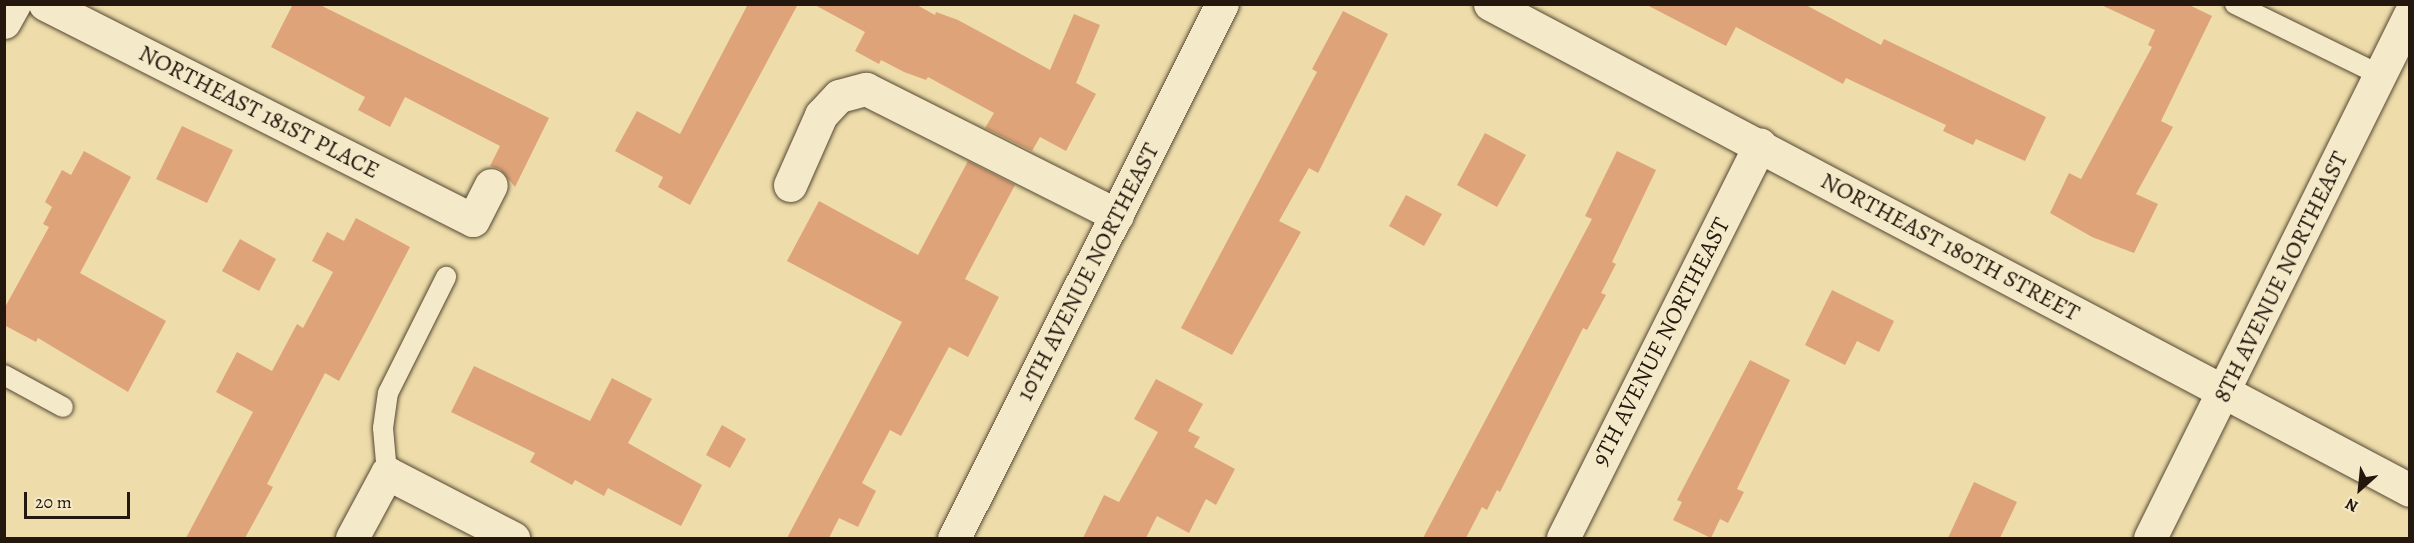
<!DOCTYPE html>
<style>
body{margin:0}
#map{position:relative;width:2414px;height:543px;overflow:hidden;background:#eda;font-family:Alegreya,serif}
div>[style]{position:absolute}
.building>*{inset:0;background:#dea378}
.roads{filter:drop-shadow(0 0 2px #564835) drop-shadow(0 0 2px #564835)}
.service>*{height:20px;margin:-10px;padding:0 10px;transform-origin:10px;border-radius:10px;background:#f4e9c8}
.minor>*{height:33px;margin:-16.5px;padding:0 16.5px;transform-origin:16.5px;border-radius:16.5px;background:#f4e9c8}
.tertiary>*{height:33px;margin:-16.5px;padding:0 16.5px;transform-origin:16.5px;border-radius:16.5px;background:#f4e9c8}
span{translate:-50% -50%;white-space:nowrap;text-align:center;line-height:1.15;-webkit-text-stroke:6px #f4e9c8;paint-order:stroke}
.street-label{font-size:24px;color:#24170e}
.frame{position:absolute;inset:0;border:6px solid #24170e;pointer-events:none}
.north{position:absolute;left:2330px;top:459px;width:60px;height:60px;-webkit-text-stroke:4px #f4e9c8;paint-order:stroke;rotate:207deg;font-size:16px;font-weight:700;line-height:24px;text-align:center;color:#24170e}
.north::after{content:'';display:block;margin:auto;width:21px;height:27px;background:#24170e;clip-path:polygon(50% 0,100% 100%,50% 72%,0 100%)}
.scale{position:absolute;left:24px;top:492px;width:106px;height:27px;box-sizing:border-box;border:3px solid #24170e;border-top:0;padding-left:8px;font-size:18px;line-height:21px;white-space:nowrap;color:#24170e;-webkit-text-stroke:4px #f4e9c8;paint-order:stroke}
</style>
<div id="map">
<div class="building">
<i style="clip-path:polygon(293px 4px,318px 4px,549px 118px,515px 187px,500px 169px,490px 166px,500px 146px,405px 97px,390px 127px,358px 110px,365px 97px,271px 47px)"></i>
<i style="clip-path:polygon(748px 4px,798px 4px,690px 205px,658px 187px,663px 177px,615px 151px,637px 111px,680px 134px)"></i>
<i style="clip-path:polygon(813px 4px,915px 4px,935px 15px,936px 12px,958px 20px,1050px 70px,1074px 14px,1100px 25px,1076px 83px,1096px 94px,1066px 151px,1040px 137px,1032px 151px,985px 128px,994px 113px,928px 77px,926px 80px,904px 72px,881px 60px,879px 64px,855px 51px,865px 32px)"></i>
<i style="clip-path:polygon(1645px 4px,1804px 4px,1881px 45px,1884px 39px,2046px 117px,2025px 161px,1976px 139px,1973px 145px,1943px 131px,1946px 125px,1846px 78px,1843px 84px,1736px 27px,1726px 46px)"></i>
<i style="clip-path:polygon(2099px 4px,2187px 4px,2212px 16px,2161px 121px,2173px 127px,2136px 194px,2158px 204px,2134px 253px,2092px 237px,2050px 213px,2069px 173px,2081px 179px,2152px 47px,2148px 45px,2155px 30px)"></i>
<i style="clip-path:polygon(1343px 11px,1388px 34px,1318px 173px,1309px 168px,1279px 221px,1301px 232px,1232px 355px,1181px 328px,1317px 72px,1312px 69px)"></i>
<i style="clip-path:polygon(182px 126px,233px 150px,207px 203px,156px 179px)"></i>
<i style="clip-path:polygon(1485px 133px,1526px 155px,1497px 207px,1457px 185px)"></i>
<i style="clip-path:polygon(84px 151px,131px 177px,80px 273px,166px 321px,128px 392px,38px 338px,36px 342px,4px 325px,4px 309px,49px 227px,43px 224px,52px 207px,45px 202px,62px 170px,71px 175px)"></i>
<i style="clip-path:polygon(1617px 151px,1656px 170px,1612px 262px,1616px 264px,1601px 293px,1606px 295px,1587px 330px,1583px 328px,1500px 492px,1497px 490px,1487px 510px,1482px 507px,1466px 538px,1423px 538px,1592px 219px,1585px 216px)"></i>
<i style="clip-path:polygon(968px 161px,1015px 185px,965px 279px,999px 297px,968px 357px,949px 347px,901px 436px,890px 430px,862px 483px,876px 491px,858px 527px,839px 518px,829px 538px,787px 538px,902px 322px,787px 261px,819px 201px,918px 255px)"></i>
<i style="clip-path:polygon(1406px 195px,1442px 214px,1424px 246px,1389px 226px)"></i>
<i style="clip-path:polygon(356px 218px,410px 247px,366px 331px,339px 381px,325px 373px,267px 484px,273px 487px,245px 538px,186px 538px,253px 412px,216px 392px,237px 352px,272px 371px,297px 324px,303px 328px,333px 272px,312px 261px,327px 232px,344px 241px)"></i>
<i style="clip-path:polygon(240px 239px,276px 259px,259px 291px,222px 271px)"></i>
<i style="clip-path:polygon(1832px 290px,1894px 321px,1879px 352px,1857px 341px,1845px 365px,1805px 345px)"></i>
<i style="clip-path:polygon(1750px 360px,1790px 380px,1737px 489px,1744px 492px,1728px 523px,1720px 519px,1711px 538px,1673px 520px,1682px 502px,1677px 500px)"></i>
<i style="clip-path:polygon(474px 366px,590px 421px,612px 378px,652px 399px,628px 443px,702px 485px,681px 526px,608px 488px,604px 496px,575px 480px,572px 485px,530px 462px,535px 453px,451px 412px)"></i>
<i style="clip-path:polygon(1156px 379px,1203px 404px,1188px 431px,1200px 437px,1194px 447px,1235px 469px,1216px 505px,1206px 499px,1189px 533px,1157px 516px,1146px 538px,1083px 538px,1104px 495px,1119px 502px,1158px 432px,1134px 419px)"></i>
<i style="clip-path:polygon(722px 425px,746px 439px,730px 468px,706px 455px)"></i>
<i style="clip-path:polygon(1974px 482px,2017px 502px,2000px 538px,1948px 538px)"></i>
</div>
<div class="roads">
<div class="service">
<i style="left:2235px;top:4px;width:161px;rotate:26.1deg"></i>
<i style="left:4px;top:375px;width:67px;rotate:28.5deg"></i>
<i style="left:387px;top:473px;width:45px;rotate:-95.1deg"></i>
<i style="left:383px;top:428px;width:35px;rotate:-82deg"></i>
<i style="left:388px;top:393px;width:130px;rotate:-63.4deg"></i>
</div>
<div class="minor">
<i style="left:45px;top:4px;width:479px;rotate:26.8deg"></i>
<i style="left:473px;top:220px;width:39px;rotate:-63deg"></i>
<i style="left:1490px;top:4px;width:1040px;rotate:27.85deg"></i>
<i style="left:4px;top:22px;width:21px;rotate:-61deg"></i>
<i style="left:790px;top:185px;width:77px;rotate:-66.1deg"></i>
<i style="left:821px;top:115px;width:26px;rotate:-47deg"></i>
<i style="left:839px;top:96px;width:28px;rotate:-15deg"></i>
<i style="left:866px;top:89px;width:281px;rotate:26.7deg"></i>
<i style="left:352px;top:538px;width:74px;rotate:-61.7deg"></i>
<i style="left:387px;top:473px;width:142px;rotate:27.3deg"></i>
<i style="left:1563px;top:538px;width:440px;rotate:-63.4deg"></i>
<i style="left:2150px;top:538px;width:585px;rotate:-63.61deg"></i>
</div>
<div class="tertiary">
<i style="left:954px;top:538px;width:597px;rotate:-63.35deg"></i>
</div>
</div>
<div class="street-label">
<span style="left:259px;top:112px;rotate:27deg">NORTHEAST 181ST PLACE</span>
<span style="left:1950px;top:247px;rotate:28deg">NORTHEAST 180TH STREET</span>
<span style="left:1088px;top:272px;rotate:-63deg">10TH AVENUE NORTHEAST</span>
<span style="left:2281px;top:277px;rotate:-64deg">8TH AVENUE NORTHEAST</span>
<span style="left:1661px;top:342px;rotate:-63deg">9TH AVENUE NORTHEAST</span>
</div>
<div class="frame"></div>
<div class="north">N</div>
<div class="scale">20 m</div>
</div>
